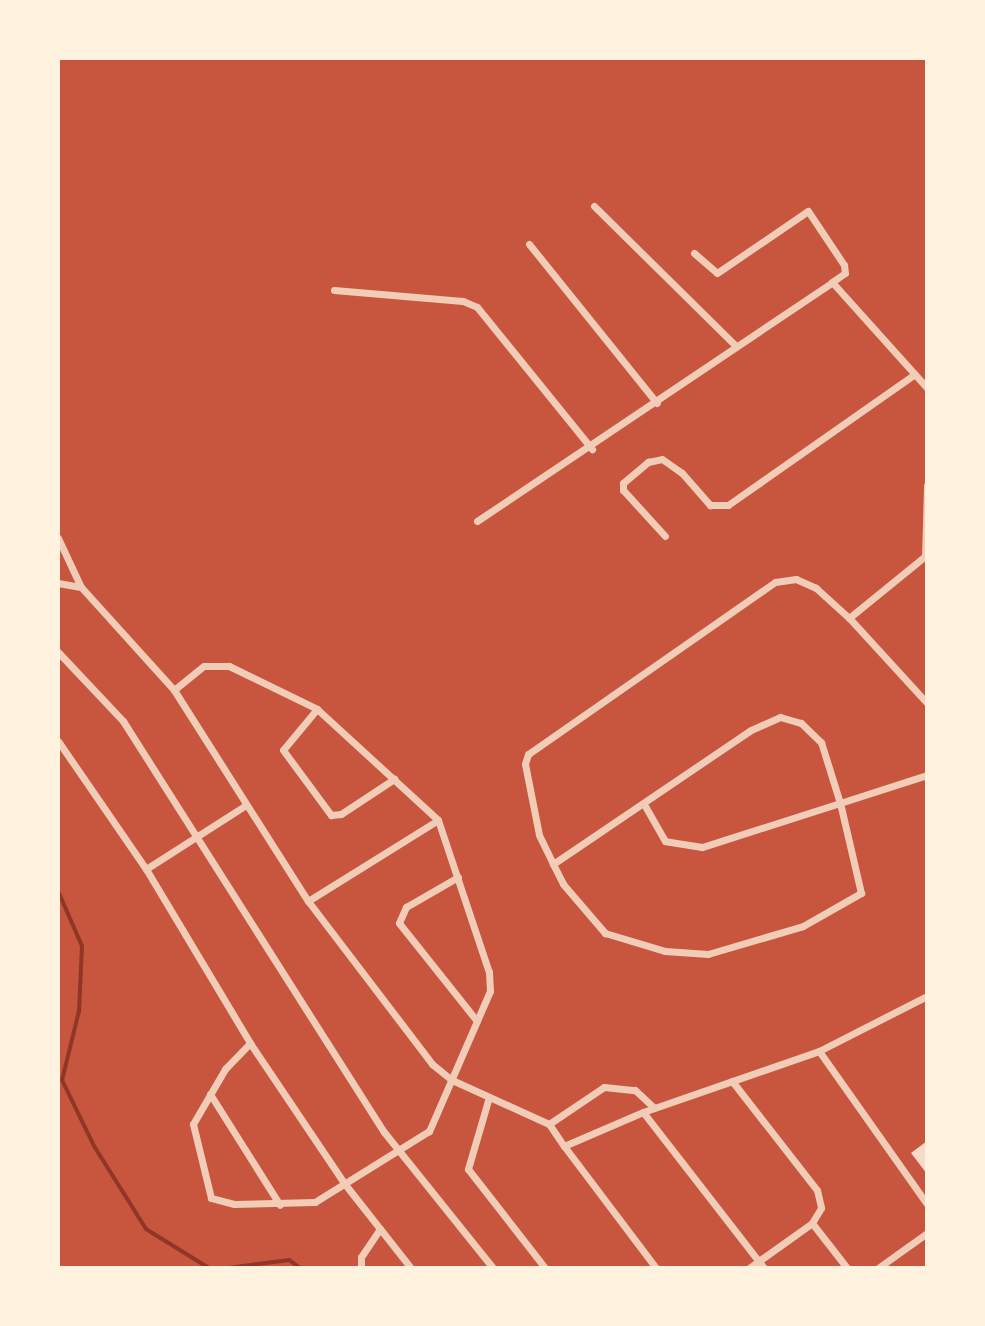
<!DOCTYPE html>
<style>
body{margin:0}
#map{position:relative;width:985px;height:1326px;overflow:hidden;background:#c8553d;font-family:Cabin,sans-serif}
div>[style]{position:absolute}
.stream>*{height:4px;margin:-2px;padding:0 2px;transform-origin:2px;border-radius:2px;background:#8f3625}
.building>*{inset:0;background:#f7dbc8}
.minor>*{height:7px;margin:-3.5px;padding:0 3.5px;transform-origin:3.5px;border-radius:3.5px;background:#f1ccb7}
span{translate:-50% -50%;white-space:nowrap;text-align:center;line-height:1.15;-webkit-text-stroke:7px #fff3e0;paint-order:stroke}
.frame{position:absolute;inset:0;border:60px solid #fff3e0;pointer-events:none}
</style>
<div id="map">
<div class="stream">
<i style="left:58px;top:891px;width:60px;rotate:66.4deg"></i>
<i style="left:82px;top:946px;width:65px;rotate:92.6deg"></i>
<i style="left:79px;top:1011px;width:71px;rotate:103.8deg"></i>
<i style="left:62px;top:1080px;width:73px;rotate:64.1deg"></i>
<i style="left:94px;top:1146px;width:98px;rotate:57.9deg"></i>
<i style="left:146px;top:1229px;width:74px;rotate:31.8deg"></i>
<i style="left:228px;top:1268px;width:62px;rotate:-7.5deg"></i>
<i style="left:289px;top:1260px;width:14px;rotate:36deg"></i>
</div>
<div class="building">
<i style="clip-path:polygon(927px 1141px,927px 1174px,911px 1153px)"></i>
</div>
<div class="minor">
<i style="left:594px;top:206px;width:199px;rotate:44.6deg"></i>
<i style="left:529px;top:244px;width:204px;rotate:51.2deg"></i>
<i style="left:694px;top:253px;width:30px;rotate:41deg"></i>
<i style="left:717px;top:273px;width:110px;rotate:-34.3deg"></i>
<i style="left:808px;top:211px;width:65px;rotate:56.3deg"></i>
<i style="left:844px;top:265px;width:8px;rotate:83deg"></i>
<i style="left:845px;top:273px;width:16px;rotate:145deg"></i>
<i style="left:334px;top:290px;width:129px;rotate:4.9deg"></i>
<i style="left:463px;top:301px;width:15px;rotate:23deg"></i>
<i style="left:477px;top:307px;width:183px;rotate:51deg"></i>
<i style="left:477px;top:521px;width:428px;rotate:-33.9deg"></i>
<i style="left:832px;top:282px;width:142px;rotate:48.1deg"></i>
<i style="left:665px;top:536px;width:62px;rotate:-132.4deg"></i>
<i style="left:623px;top:490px;width:7px;rotate:-90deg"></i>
<i style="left:623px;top:483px;width:33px;rotate:-40deg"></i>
<i style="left:648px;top:462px;width:14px;rotate:-12deg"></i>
<i style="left:662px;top:459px;width:24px;rotate:35deg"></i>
<i style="left:682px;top:473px;width:43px;rotate:48.8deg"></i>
<i style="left:710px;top:505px;width:18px"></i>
<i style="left:728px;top:505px;width:228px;rotate:-35deg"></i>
<i style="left:58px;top:538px;width:54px;rotate:64.9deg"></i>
<i style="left:81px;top:587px;width:139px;rotate:47.9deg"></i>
<i style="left:174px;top:690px;width:250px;rotate:57.6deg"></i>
<i style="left:308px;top:901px;width:205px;rotate:52.7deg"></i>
<i style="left:432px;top:1064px;width:26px;rotate:39deg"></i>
<i style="left:452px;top:1080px;width:107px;rotate:24.4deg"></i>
<i style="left:549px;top:1124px;width:27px;rotate:56deg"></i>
<i style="left:564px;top:1146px;width:86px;rotate:-23.3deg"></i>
<i style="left:925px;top:558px;width:73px;rotate:-88.4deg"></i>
<i style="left:58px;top:583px;width:23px;rotate:10deg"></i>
<i style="left:849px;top:618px;width:97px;rotate:-39.1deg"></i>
<i style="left:58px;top:652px;width:95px;rotate:46.7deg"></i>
<i style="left:123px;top:721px;width:487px;rotate:57.6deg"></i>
<i style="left:384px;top:1132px;width:174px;rotate:51.3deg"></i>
<i style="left:174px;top:690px;width:38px;rotate:-39deg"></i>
<i style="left:204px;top:666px;width:25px"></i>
<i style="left:229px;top:666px;width:98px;rotate:26deg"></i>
<i style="left:317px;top:709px;width:164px;rotate:42.5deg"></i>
<i style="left:438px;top:820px;width:160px;rotate:71.5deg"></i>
<i style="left:489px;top:972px;width:19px;rotate:87deg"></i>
<i style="left:490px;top:991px;width:153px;rotate:113.5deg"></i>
<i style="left:429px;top:1131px;width:134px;rotate:148.1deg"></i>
<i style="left:315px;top:1202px;width:81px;rotate:178.6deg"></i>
<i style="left:234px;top:1204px;width:24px;rotate:-165deg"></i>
<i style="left:211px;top:1198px;width:76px;rotate:-103.7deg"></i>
<i style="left:193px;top:1124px;width:64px;rotate:-59.8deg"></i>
<i style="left:225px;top:1069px;width:36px;rotate:-46deg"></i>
<i style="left:927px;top:703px;width:115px;rotate:-132.5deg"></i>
<i style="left:849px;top:618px;width:45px;rotate:-137.7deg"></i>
<i style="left:816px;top:588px;width:22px;rotate:-156deg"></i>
<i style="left:796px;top:579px;width:21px;rotate:172deg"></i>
<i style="left:775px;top:582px;width:301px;rotate:145.1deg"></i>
<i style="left:528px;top:754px;width:10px;rotate:107deg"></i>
<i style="left:525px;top:764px;width:72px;rotate:78.8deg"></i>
<i style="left:539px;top:835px;width:32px;rotate:64deg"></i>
<i style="left:553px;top:864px;width:239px;rotate:-34.1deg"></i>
<i style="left:751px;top:730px;width:32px;rotate:-24deg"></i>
<i style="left:780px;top:717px;width:22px;rotate:16deg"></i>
<i style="left:801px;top:723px;width:28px;rotate:44deg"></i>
<i style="left:821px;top:742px;width:64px;rotate:72.7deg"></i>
<i style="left:840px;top:803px;width:91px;rotate:-17.8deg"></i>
<i style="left:317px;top:709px;width:53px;rotate:129.7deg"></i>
<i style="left:283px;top:750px;width:81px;rotate:53.6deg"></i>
<i style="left:331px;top:815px;width:10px;rotate:-6deg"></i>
<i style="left:341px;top:814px;width:64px;rotate:-33.4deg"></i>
<i style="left:58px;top:741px;width:155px;rotate:55.5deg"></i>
<i style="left:146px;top:869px;width:203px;rotate:59.1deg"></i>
<i style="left:250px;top:1043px;width:169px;rotate:56.1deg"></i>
<i style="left:344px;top:1183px;width:108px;rotate:51.8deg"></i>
<i style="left:553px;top:864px;width:22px;rotate:63deg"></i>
<i style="left:563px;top:884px;width:65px;rotate:49.4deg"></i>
<i style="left:605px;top:933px;width:63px;rotate:16.7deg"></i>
<i style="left:665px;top:951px;width:43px;rotate:4deg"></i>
<i style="left:708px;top:954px;width:99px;rotate:-16.4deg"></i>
<i style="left:803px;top:926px;width:67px;rotate:-29.6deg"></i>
<i style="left:861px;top:893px;width:92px;rotate:-103.1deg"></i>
<i style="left:840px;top:803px;width:145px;rotate:162.3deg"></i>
<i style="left:702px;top:847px;width:37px;rotate:-171deg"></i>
<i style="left:665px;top:841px;width:40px;rotate:-119.7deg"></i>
<i style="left:146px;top:869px;width:119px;rotate:-32.6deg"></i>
<i style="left:458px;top:877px;width:60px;rotate:150deg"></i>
<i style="left:406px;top:907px;width:17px;rotate:114deg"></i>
<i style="left:399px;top:923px;width:125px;rotate:51.5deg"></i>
<i style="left:308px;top:901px;width:153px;rotate:-31.9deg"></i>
<i style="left:819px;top:1051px;width:187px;rotate:54.8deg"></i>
<i style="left:732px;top:1081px;width:138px;rotate:52.1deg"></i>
<i style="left:817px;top:1190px;width:18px;rotate:77deg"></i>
<i style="left:821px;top:1208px;width:17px;rotate:121deg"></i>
<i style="left:210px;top:1094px;width:131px;rotate:57.8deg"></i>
<i style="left:489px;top:1097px;width:75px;rotate:106.3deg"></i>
<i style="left:468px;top:1169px;width:125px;rotate:52.1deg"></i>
<i style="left:549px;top:1124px;width:66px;rotate:-33.9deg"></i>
<i style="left:604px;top:1087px;width:31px;rotate:6deg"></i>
<i style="left:635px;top:1090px;width:26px;rotate:43deg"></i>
<i style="left:564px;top:1146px;width:153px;rotate:53deg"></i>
<i style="left:361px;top:1268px;width:11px;rotate:-90deg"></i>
<i style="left:361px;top:1257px;width:34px;rotate:-56deg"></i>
<i style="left:749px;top:1268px;width:77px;rotate:-35.5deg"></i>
<i style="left:812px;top:1223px;width:57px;rotate:52.1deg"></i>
<i style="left:764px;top:1268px;width:197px;rotate:-127.8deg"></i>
<i style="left:643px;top:1112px;width:186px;rotate:-19.1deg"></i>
<i style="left:819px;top:1051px;width:121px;rotate:-27deg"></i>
<i style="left:878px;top:1268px;width:60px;rotate:-35.5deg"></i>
</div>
<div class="frame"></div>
</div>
